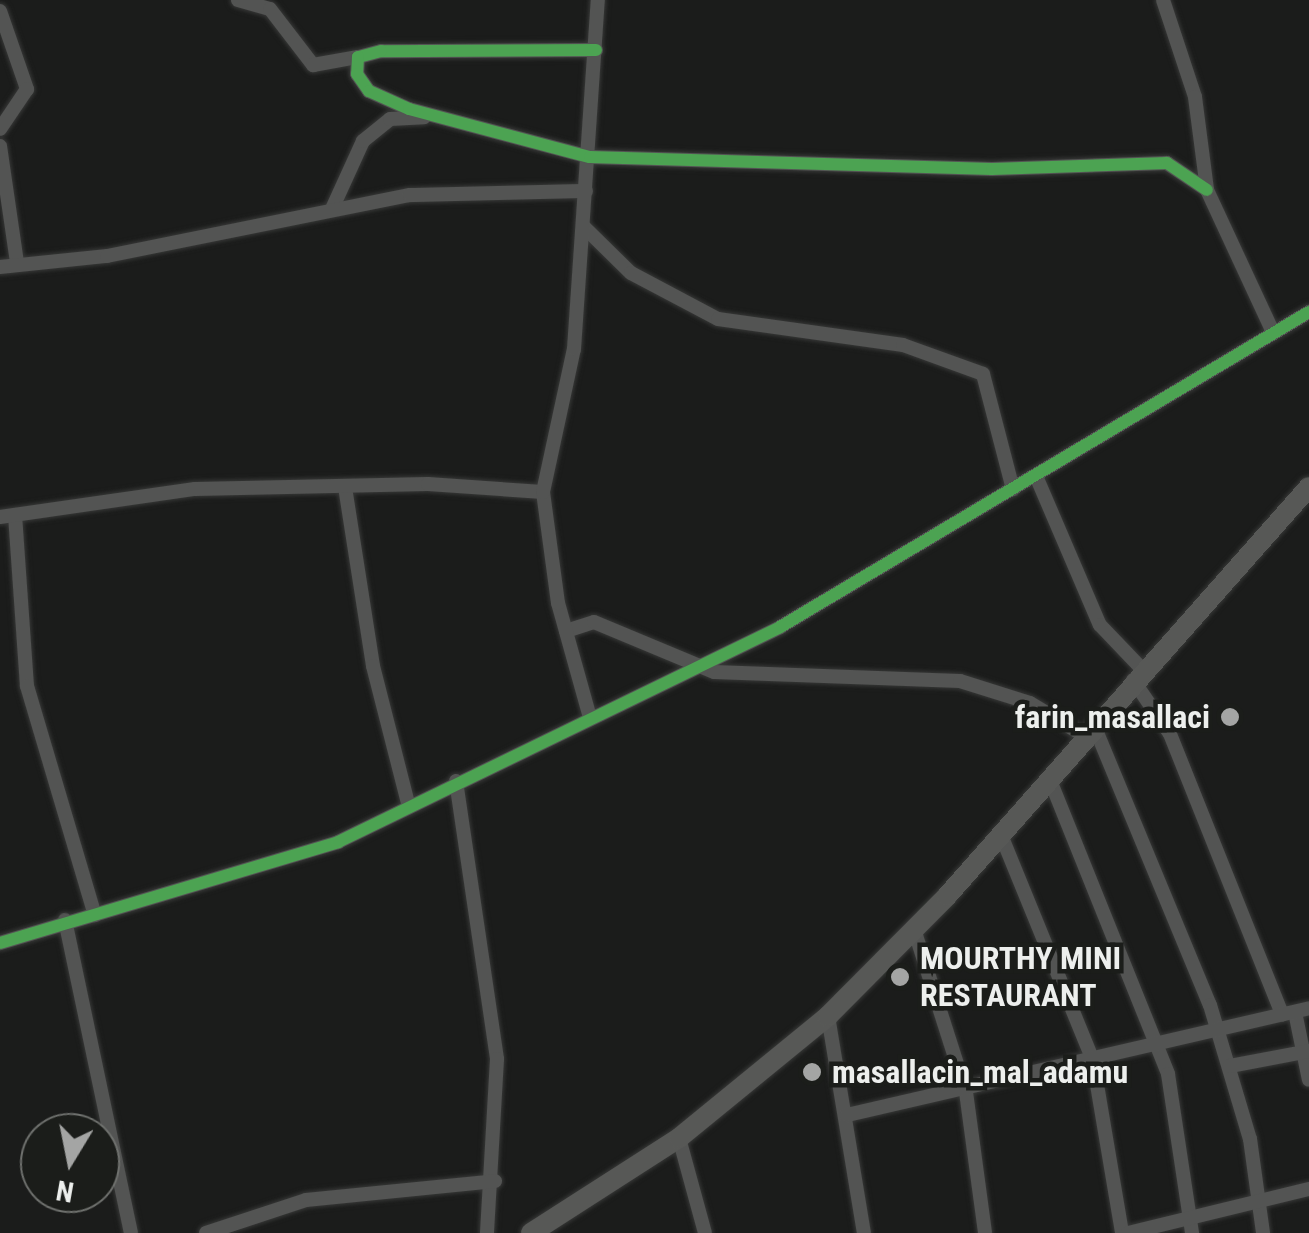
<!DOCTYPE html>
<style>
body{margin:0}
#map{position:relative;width:1309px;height:1233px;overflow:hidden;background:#1b1c1b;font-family:"Roboto Condensed",sans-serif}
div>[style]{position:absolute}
.roads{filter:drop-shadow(0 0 2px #373837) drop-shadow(0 0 2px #373837)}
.street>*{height:14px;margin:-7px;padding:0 7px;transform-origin:7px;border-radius:7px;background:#535453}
.secondary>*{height:20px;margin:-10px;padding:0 10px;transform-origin:10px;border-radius:10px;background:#575856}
.cycleway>*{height:12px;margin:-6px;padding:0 6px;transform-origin:6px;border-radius:6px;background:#4ca352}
.dots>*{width:28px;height:28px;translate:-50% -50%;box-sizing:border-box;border:5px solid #1b1d1a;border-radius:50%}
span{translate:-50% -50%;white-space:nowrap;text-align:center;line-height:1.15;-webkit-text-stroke:9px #1b1d1a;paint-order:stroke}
.poi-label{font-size:32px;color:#edefed;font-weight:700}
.right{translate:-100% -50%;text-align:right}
.left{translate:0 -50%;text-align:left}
.north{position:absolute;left:20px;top:1113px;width:100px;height:100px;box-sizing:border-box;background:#1b1d1a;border:2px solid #6f716e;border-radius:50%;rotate:190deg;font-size:28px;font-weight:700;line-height:40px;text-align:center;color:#edefed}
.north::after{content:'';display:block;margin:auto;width:35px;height:45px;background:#a4a5a4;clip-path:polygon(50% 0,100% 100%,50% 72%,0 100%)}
</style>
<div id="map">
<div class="roads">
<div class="street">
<i style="left:238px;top:0;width:33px;rotate:16deg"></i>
<i style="left:270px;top:9px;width:71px;rotate:52.5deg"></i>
<i style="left:313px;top:65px;width:46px;rotate:-10.1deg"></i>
<i style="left:1163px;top:0;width:102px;rotate:71.7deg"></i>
<i style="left:1195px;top:97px;width:94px;rotate:82.6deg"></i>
<i style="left:1207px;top:190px;width:157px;rotate:65.1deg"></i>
<i style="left:0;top:11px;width:83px;rotate:70.9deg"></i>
<i style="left:27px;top:89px;width:48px;rotate:124deg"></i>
<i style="left:596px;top:50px;width:215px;rotate:179.7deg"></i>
<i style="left:381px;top:51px;width:24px;rotate:165deg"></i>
<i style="left:358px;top:57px;width:17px;rotate:93deg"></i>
<i style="left:357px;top:74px;width:21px;rotate:55deg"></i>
<i style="left:369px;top:91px;width:44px;rotate:24.2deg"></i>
<i style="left:409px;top:109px;width:187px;rotate:14.9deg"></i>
<i style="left:590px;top:157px;width:402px;rotate:1.7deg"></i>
<i style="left:992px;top:169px;width:175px;rotate:-2deg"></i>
<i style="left:1167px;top:163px;width:48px;rotate:34deg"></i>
<i style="left:0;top:146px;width:118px;rotate:81.7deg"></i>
<i style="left:332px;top:209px;width:75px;rotate:-65.5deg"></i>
<i style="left:363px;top:141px;width:35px;rotate:-39deg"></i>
<i style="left:390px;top:119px;width:34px;rotate:-3deg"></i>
<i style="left:583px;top:226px;width:67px;rotate:44.4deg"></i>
<i style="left:631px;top:273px;width:98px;rotate:27.9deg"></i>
<i style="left:718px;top:319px;width:187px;rotate:8deg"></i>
<i style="left:903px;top:345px;width:85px;rotate:19.9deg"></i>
<i style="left:983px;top:374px;width:119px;rotate:75.4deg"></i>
<i style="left:0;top:267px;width:108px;rotate:-5.9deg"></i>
<i style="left:107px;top:256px;width:309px;rotate:-11.4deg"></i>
<i style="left:410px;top:195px;width:176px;rotate:-1.3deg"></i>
<i style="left:1036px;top:476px;width:162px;rotate:66.8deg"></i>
<i style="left:1100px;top:625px;width:61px;rotate:46.3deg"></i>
<i style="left:345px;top:487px;width:181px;rotate:81.1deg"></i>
<i style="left:373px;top:666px;width:141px;rotate:75.7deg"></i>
<i style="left:15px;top:515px;width:171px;rotate:86deg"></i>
<i style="left:27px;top:686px;width:239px;rotate:73.5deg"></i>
<i style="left:0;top:517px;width:197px;rotate:-8.2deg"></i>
<i style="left:195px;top:489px;width:233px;rotate:-1.2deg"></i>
<i style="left:428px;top:484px;width:115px;rotate:4deg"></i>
<i style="left:566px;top:631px;width:29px;rotate:-18deg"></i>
<i style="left:594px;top:622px;width:130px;rotate:22.6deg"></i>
<i style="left:714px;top:672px;width:246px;rotate:2.1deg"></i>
<i style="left:960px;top:681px;width:73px;rotate:17.4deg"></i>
<i style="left:1030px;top:703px;width:64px;rotate:31deg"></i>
<i style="left:1133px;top:680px;width:65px;rotate:55.6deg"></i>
<i style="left:1170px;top:734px;width:302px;rotate:68.2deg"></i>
<i style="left:589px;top:714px;width:115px;rotate:-105.6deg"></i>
<i style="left:558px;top:603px;width:112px;rotate:-97.7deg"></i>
<i style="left:543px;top:492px;width:146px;rotate:-77.8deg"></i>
<i style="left:574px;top:349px;width:350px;rotate:-86.1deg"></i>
<i style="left:1093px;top:723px;width:305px;rotate:67.5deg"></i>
<i style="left:1210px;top:1005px;width:140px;rotate:73.4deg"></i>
<i style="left:1250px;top:1139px;width:95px;rotate:82.1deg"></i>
<i style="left:1050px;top:780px;width:317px;rotate:68.1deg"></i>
<i style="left:1168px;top:1074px;width:161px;rotate:81.4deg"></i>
<i style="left:456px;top:781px;width:281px;rotate:81.6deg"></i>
<i style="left:497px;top:1059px;width:174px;rotate:93.3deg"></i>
<i style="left:1001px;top:835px;width:244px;rotate:67.8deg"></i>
<i style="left:1093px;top:1061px;width:174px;rotate:80.4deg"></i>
<i style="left:65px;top:920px;width:320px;rotate:78.1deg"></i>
<i style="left:914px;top:929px;width:171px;rotate:72.3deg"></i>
<i style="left:966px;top:1092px;width:142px;rotate:82.3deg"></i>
<i style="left:0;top:943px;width:353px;rotate:-16.6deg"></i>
<i style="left:338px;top:842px;width:492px;rotate:-25.9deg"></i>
<i style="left:780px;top:627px;width:616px;rotate:-30.77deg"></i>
<i style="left:1295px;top:1012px;width:69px;rotate:78.4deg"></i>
<i style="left:828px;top:1016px;width:220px;rotate:80.6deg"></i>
<i style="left:1230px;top:1066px;width:80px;rotate:-10.8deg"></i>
<i style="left:847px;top:1115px;width:474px;rotate:-13deg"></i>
<i style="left:679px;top:1138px;width:98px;rotate:74.7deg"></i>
<i style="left:206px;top:1233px;width:105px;rotate:-18.3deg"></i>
<i style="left:306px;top:1200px;width:190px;rotate:-5.7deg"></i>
<i style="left:1128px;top:1233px;width:186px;rotate:-13.7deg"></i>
</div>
<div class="secondary">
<i style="left:531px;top:1233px;width:176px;rotate:-32.7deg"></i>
<i style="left:679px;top:1138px;width:193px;rotate:-39.3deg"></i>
<i style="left:828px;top:1016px;width:169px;rotate:-45.2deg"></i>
<i style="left:947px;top:896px;width:546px;rotate:-48.49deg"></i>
</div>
</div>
<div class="cycleway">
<i style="left:596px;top:50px;width:215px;rotate:179.7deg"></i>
<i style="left:381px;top:51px;width:24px;rotate:165deg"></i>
<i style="left:358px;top:57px;width:17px;rotate:93deg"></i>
<i style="left:357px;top:74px;width:21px;rotate:55deg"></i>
<i style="left:369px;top:91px;width:44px;rotate:24.2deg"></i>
<i style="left:409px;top:109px;width:187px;rotate:14.9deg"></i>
<i style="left:590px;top:157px;width:402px;rotate:1.7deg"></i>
<i style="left:992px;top:169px;width:175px;rotate:-2deg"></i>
<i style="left:1167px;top:163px;width:48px;rotate:34deg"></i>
<i style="left:0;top:943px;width:353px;rotate:-16.6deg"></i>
<i style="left:338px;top:842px;width:492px;rotate:-25.9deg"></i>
<i style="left:780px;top:627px;width:616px;rotate:-30.77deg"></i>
</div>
<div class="dots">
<i style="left:1230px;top:717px;background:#a4a5a4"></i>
<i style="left:900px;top:977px;background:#a4a5a4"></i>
<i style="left:812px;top:1072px;background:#a4a5a4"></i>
</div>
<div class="poi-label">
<span class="right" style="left:1210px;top:717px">farin_masallaci</span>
<span class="left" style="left:920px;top:977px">MOURTHY MINI<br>RESTAURANT</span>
<span class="left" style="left:832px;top:1072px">masallacin_mal_adamu</span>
</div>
<div class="north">N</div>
</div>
